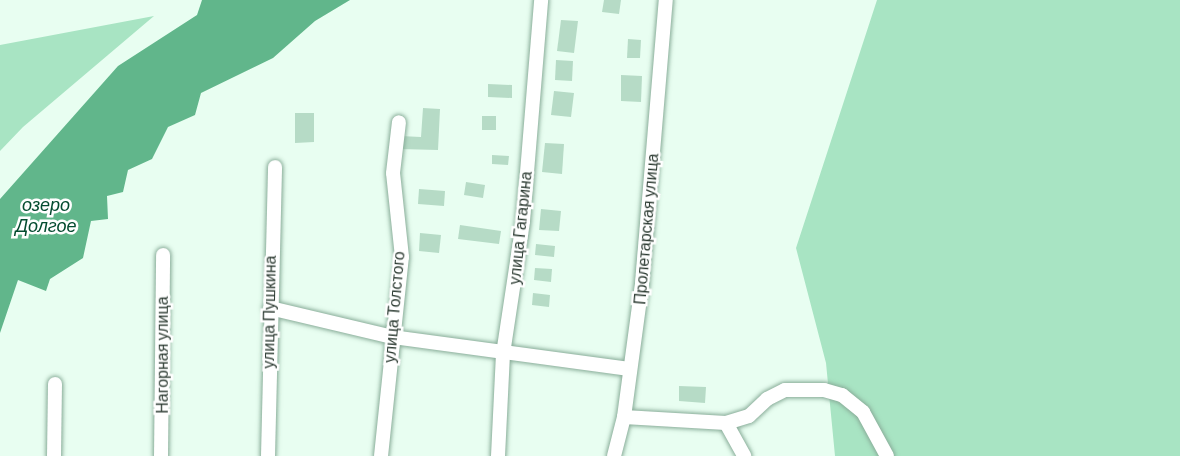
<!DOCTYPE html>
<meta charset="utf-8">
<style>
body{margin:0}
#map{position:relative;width:1180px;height:456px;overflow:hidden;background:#e8fef1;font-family:Barlow,sans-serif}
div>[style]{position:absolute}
.green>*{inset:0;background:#a8e4c3}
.water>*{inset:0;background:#61b68b}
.building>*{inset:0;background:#b6dbc6}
.roads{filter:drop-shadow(0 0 2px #89ad99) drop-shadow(0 0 2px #89ad99)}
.minor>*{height:14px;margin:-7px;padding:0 7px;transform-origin:7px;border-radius:7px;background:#fff}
span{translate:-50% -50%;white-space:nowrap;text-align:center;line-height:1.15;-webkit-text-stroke:5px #fff;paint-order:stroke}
.street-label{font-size:16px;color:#2a3930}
.water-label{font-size:18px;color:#044c30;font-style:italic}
</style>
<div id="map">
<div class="green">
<i style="clip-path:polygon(877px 0,1180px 0,1180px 456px,835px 456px,826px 363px,796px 248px)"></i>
<i style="clip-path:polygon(154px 16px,23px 127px,0 151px,0 45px)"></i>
</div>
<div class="water">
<i style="clip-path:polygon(202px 0,350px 0,315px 21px,273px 58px,201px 93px,195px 115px,168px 127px,152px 159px,128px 170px,123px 192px,107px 196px,108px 219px,91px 221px,83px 258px,50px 279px,46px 291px,18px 280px,0 333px,0 199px,118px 66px,197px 15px)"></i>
</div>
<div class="building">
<i style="clip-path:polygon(604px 0,621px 0,619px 14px,602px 12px)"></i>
<i style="clip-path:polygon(561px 20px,578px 21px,574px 53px,557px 51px)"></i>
<i style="clip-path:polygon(628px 39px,641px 40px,640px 58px,627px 58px)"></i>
<i style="clip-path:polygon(556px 60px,573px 61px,572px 81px,555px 80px)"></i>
<i style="clip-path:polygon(621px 75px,642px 76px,641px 102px,621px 101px)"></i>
<i style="clip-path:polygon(488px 84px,512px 85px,512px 98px,488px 97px)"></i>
<i style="clip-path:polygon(554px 91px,574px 93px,571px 117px,551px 115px)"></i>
<i style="clip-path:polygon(423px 108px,440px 109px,438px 150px,399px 149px,400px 136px,421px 137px)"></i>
<i style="clip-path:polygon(295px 113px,314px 113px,314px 142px,295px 143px)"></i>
<i style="clip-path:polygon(482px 116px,496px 116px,496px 130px,482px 130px)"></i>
<i style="clip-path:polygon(545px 143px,564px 144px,562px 174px,542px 172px)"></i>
<i style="clip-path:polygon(492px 155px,509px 156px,508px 165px,492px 164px)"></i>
<i style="clip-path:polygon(466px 182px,485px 185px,483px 198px,464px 195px)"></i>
<i style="clip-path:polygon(419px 189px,445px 191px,444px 206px,418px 204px)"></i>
<i style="clip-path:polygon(541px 209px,561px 211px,559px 231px,539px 230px)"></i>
<i style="clip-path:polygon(460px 225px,501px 231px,499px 244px,458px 239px)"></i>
<i style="clip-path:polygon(420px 233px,441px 235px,439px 253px,419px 251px)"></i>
<i style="clip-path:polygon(536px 244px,555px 246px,554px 257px,535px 255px)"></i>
<i style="clip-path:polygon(535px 268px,552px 269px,551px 282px,534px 280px)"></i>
<i style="clip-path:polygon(533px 293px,550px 295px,549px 307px,532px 305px)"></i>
<i style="clip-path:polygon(679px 386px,706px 387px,705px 403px,679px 401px)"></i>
</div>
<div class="roads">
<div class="minor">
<i style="left:270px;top:308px;width:126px;rotate:13.3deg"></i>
<i style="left:393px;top:337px;width:239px;rotate:7.7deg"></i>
<i style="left:624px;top:417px;width:102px;rotate:3.4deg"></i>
<i style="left:726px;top:423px;width:38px;rotate:61deg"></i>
<i style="left:726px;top:423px;width:24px;rotate:-17deg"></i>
<i style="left:749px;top:416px;width:25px;rotate:-43deg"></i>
<i style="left:767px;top:399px;width:20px;rotate:-27deg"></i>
<i style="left:785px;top:390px;width:39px"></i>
<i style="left:824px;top:390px;width:19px;rotate:16deg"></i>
<i style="left:842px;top:395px;width:27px;rotate:39deg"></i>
<i style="left:863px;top:412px;width:50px;rotate:61.4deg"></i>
<i style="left:54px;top:456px;width:72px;rotate:-89.2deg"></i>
<i style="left:161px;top:456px;width:201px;rotate:-89.4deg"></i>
<i style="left:268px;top:456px;width:289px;rotate:-88.6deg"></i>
<i style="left:381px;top:456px;width:200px;rotate:-84deg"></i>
<i style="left:402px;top:257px;width:84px;rotate:-96.1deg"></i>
<i style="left:393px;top:173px;width:51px;rotate:-83.3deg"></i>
<i style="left:498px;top:456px;width:102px;rotate:-87.2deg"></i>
<i style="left:503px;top:354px;width:134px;rotate:-81.4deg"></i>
<i style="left:523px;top:221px;width:222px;rotate:-85.3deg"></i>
<i style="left:614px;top:456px;width:40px;rotate:-75.6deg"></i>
<i style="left:624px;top:417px;width:135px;rotate:-82.3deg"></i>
<i style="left:642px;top:283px;width:284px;rotate:-85.2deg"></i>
</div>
</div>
<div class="street-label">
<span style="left:520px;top:228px;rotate:-84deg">улица Гагарина</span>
<span style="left:646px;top:229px;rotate:-85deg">Пролетарская улица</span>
<span style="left:394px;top:307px;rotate:-85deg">улица Толстого</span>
<span style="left:269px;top:312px;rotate:-89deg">улица Пушкина</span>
<span style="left:162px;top:355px;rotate:-90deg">Нагорная улица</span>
</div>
<div class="water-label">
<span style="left:46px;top:215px">озеро<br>Долгое</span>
</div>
</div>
